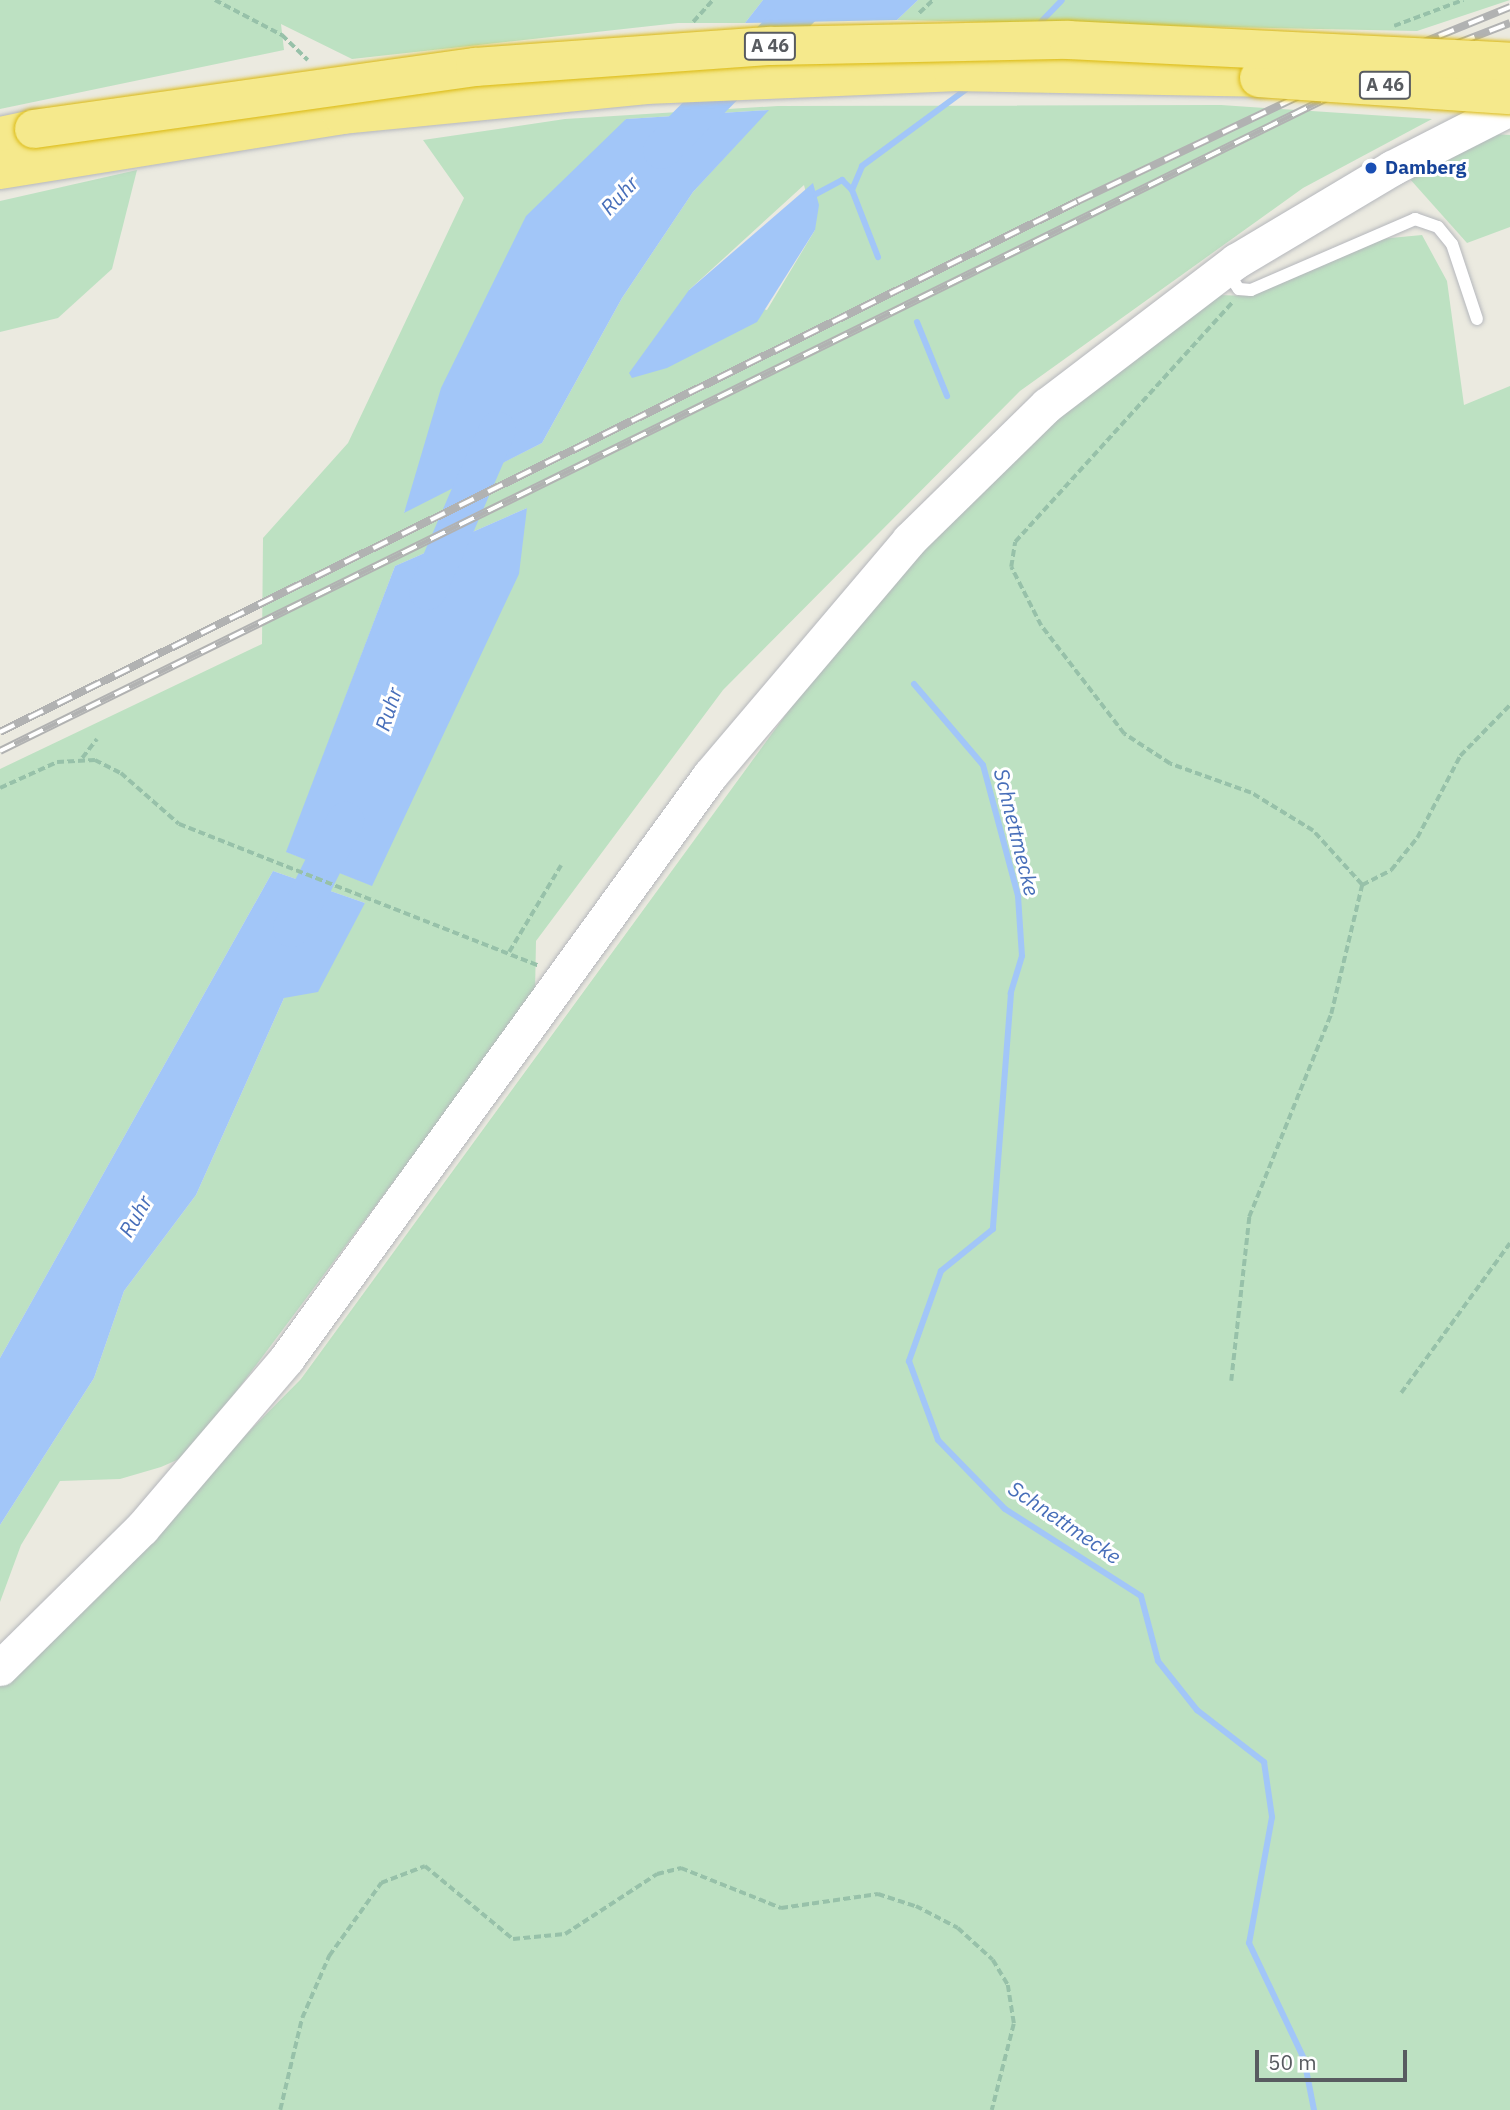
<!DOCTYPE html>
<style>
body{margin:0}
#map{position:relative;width:1510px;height:2110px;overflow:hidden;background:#ebeae0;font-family:"IBM Plex Sans",sans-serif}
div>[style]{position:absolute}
.green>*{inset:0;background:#bde1c2}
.water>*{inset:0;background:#a2c6f8}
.stream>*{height:6px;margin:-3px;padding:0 3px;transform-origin:3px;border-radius:3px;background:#a2c6f8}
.river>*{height:37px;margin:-18.5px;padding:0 18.5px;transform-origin:18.5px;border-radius:18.5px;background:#a2c6f8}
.path>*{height:3.5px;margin-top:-1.75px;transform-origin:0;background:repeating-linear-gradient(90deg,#97c1a9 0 7px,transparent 0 10.5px)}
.roads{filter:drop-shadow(0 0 2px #b5b7bc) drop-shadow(0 0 2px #b5b7bc)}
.lane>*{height:12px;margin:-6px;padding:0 6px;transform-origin:6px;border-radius:6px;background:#fff}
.secondary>*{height:35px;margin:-17.5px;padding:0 17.5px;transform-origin:17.5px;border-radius:17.5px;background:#fff}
.highway>*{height:38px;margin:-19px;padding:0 19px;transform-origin:19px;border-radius:19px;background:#f5e98c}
.rail>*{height:8px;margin-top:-4px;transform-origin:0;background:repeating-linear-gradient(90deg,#fff 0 16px,#b1b2b2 0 32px);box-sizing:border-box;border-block:2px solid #b1b2b2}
.bridges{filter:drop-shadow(0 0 2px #dbb90f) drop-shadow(0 0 2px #dbb90f)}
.highway-bridge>*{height:38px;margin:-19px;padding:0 19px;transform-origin:19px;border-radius:19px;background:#f5e98c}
.dots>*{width:19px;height:19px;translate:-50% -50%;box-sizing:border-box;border:4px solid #fff;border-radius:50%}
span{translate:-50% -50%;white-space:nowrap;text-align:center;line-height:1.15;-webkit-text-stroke:6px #fff;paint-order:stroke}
.shield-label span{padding:2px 5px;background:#fff;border:2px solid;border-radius:5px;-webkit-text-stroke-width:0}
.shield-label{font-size:18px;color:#585b60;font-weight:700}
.transit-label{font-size:19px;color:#164399;font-weight:700}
.left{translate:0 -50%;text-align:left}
.water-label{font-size:21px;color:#476eb9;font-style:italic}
.scale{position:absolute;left:1255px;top:2050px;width:152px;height:32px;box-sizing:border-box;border:4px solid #585b60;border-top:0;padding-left:9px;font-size:21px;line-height:24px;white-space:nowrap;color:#585b60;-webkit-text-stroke:5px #fff;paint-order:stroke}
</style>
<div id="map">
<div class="green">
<i style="clip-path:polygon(0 0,763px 0,745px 23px,678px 23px,352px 59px,281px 24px,284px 50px,0 109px)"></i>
<i style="clip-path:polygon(918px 0,1510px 0,1417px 31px,897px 20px)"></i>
<i style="clip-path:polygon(evenodd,1221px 105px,1432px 119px,1303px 188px,1020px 391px,723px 690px,536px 941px,535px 993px,221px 1412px,186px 1456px,161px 1467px,120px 1479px,60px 1481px,21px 1545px,0 1602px,0 1525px,94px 1378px,124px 1291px,196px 1195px,284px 998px,365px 903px,273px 871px,0 1358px,0 769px,262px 644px,263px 538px,348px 443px,464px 198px,423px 140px,565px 119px,778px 106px,1221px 105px,768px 110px,693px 192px,622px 298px,542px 443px,404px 512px,626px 119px,768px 110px,1221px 105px,804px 185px,815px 230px,767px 310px,689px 290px,804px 185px,1221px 105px,527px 508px,371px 885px,287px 852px,395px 566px,527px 508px)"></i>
<i style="clip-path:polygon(1494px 134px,1510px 135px,1510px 227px,1467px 243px,1409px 178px)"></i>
<i style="clip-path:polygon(137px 170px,112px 269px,58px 318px,0 332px,0 201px)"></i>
<i style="clip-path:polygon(1422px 235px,1447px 281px,1464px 405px,1510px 386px,1510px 2110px,0 2110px,0 1684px,301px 1379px,849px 628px,1037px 424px,1218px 295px,1249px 296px,1380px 239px)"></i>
</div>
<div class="water">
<i style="clip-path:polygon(763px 0,918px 0,897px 20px,745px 23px)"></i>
<i style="clip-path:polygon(769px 110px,693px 192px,622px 298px,542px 443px,404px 513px,441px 388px,526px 216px,626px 119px)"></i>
<i style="clip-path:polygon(813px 183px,819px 205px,815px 230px,757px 322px,667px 368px,632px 378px,629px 373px,689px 290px)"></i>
<i style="clip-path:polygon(527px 508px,519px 574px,372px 886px,286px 852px,395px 566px)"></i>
<i style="clip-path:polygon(273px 871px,365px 903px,318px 992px,284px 998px,196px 1195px,124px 1291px,94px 1378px,0 1525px,0 1358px)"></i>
</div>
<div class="stream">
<i style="left:1036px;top:27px;width:37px;rotate:-46deg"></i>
<i style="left:852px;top:190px;width:26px;rotate:-67deg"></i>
<i style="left:862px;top:166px;width:133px;rotate:-36.4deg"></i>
<i style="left:816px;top:194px;width:30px;rotate:-28deg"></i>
<i style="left:842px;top:180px;width:14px;rotate:45deg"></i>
<i style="left:852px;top:190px;width:72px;rotate:68.8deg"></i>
<i style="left:917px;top:322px;width:80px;rotate:67.9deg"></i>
<i style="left:914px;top:684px;width:106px;rotate:49.6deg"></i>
<i style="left:983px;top:765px;width:136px;rotate:75deg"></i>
<i style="left:1018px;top:896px;width:60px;rotate:86.2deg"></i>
<i style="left:1022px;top:956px;width:39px;rotate:107deg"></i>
<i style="left:1011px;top:993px;width:237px;rotate:94.4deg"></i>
<i style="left:993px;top:1229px;width:67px;rotate:141.1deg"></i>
<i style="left:941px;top:1271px;width:96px;rotate:109.6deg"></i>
<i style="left:909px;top:1361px;width:84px;rotate:69.8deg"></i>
<i style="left:938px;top:1440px;width:96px;rotate:45.8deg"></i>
<i style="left:1005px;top:1509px;width:161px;rotate:32.6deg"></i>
<i style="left:1141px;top:1596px;width:67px;rotate:75.3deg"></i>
<i style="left:1158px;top:1661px;width:63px;rotate:51.5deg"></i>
<i style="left:1197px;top:1710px;width:85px;rotate:37.8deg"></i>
<i style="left:1264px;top:1762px;width:56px;rotate:81.7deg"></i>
<i style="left:1272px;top:1817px;width:128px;rotate:100.3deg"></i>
<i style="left:1249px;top:1943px;width:128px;rotate:64.6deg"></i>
<i style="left:1304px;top:2059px;width:52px;rotate:78.9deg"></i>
</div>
<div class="river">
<i style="left:661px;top:150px;width:211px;rotate:-45.4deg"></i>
<i style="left:427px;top:591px;width:176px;rotate:-66.6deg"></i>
<i style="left:291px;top:928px;width:121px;rotate:-63.4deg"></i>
</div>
<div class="path">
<i style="left:215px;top:0;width:76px;rotate:27.6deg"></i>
<i style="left:282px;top:35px;width:36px;rotate:44deg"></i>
<i style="left:919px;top:13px;width:19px;rotate:-43deg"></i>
<i style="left:693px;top:22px;width:30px;rotate:-48deg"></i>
<i style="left:1394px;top:26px;width:74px;rotate:-20.6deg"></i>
<i style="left:82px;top:758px;width:24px;rotate:-52deg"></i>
<i style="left:0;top:788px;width:63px;rotate:-24.5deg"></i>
<i style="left:57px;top:762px;width:38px;rotate:-3deg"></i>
<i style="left:95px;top:760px;width:29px;rotate:27deg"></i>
<i style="left:121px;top:773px;width:77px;rotate:41.3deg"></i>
<i style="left:179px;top:824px;width:388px;rotate:21.5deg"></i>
<i style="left:1362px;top:885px;width:33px;rotate:-27deg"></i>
<i style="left:1391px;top:870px;width:41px;rotate:-50.9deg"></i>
<i style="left:1417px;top:838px;width:93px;rotate:-62.3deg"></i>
<i style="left:1460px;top:756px;width:71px;rotate:-45.6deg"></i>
<i style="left:509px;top:952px;width:101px;rotate:-59.1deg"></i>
<i style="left:1231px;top:1381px;width:165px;rotate:-83.7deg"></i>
<i style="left:1249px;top:1217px;width:219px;rotate:-68deg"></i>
<i style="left:1331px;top:1014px;width:133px;rotate:-76.5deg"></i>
<i style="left:1362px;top:885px;width:73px;rotate:-132.2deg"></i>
<i style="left:1313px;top:831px;width:73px;rotate:-148.5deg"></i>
<i style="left:1251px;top:793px;width:86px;rotate:-160.3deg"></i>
<i style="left:1170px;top:764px;width:55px;rotate:-146.9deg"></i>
<i style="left:1124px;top:734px;width:136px;rotate:-127.5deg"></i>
<i style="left:1041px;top:626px;width:66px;rotate:-117deg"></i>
<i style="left:1011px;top:567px;width:25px;rotate:-81deg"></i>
<i style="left:1015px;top:542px;width:324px;rotate:-47.8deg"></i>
<i style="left:1401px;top:1393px;width:185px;rotate:-54deg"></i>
<i style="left:280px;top:2110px;width:95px;rotate:-76.6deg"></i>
<i style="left:302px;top:2018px;width:68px;rotate:-66.5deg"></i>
<i style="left:329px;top:1956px;width:90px;rotate:-54.5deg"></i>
<i style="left:381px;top:1883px;width:47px;rotate:-21.1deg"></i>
<i style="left:425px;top:1866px;width:114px;rotate:39.7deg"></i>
<i style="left:513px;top:1939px;width:52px;rotate:-5.5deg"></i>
<i style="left:565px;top:1934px;width:110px;rotate:-33.1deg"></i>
<i style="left:657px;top:1874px;width:25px;rotate:-14deg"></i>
<i style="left:681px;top:1868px;width:108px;rotate:21.8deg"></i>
<i style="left:781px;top:1908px;width:98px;rotate:-8.2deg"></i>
<i style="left:878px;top:1894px;width:40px;rotate:18deg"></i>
<i style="left:916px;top:1906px;width:47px;rotate:27.6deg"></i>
<i style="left:958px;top:1928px;width:47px;rotate:42.4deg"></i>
<i style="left:993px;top:1960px;width:29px;rotate:59deg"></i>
<i style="left:1008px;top:1985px;width:39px;rotate:81deg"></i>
<i style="left:1014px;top:2024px;width:89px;rotate:104.3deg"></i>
</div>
<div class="roads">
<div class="lane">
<i style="left:1226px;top:270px;width:23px;rotate:56deg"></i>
<i style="left:1239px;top:289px;width:12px;rotate:5deg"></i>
<i style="left:1251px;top:290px;width:179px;rotate:-23.4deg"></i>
<i style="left:1415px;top:219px;width:24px;rotate:19deg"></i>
<i style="left:1438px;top:227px;width:22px;rotate:51deg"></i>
<i style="left:1452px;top:244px;width:79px;rotate:71.6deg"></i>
</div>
<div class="secondary">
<i style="left:0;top:1668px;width:199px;rotate:-44.6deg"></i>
<i style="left:142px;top:1528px;width:223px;rotate:-49.5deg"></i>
<i style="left:287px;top:1358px;width:720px;rotate:-54.04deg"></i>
<i style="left:710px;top:775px;width:308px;rotate:-49.7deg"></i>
<i style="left:909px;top:540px;width:193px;rotate:-44.4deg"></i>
<i style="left:1047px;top:405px;width:238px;rotate:-37.3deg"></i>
<i style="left:1236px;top:261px;width:182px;rotate:-30.8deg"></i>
<i style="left:1392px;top:168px;width:132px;rotate:-27deg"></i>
</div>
<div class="highway">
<i style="left:0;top:136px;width:35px;rotate:-12deg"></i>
<i style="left:0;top:170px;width:346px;rotate:-9.1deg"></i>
<i style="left:342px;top:115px;width:305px;rotate:-5.6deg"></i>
<i style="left:646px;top:85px;width:307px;rotate:-2.4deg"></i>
<i style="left:953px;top:72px;width:306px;rotate:1.1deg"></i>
</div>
</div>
<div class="rail">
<i style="left:0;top:732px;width:1202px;rotate:-26.22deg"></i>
<i style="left:1078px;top:201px;width:301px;rotate:-25.4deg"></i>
<i style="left:1350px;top:72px;width:173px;rotate:-22.1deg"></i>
<i style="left:0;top:751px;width:1527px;rotate:-26.2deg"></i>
<i style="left:1370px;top:77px;width:150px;rotate:-21.1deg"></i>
</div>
<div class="bridges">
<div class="highway-bridge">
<i style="left:1259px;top:78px;width:252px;rotate:3.9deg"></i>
<i style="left:34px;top:129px;width:445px;rotate:-8deg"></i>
<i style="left:475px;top:67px;width:297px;rotate:-4.1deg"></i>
<i style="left:771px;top:46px;width:297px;rotate:-1.2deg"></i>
<i style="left:1068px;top:40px;width:443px;rotate:2.8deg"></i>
</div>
</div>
<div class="dots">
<i style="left:1371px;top:168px;background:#1a4fb4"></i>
</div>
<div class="shield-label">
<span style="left:770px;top:46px">A 46</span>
<span style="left:1385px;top:85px">A 46</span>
</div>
<div class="transit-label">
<span class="left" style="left:1385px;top:168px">Damberg</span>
</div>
<div class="water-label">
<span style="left:619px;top:195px;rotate:-47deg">Ruhr</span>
<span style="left:388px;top:709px;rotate:-72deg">Ruhr</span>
<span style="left:1017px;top:832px;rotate:76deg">Schnettmecke</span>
<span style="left:135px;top:1216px;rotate:-60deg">Ruhr</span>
<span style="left:1065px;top:1522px;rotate:34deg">Schnettmecke</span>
</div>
<div class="scale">50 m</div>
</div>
